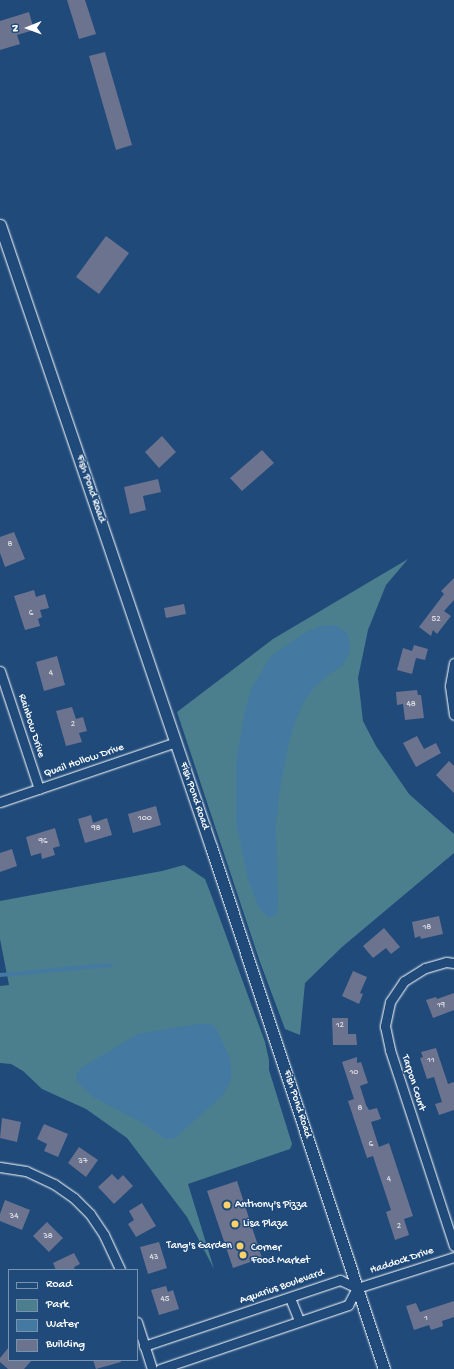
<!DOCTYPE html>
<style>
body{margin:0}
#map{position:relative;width:454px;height:1369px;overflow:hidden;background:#1f4a7a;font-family:"Gochi Hand",sans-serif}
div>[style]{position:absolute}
.green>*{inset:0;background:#4b7f8d}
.water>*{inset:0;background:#4479a2}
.stream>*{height:3.5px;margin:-1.75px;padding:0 1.75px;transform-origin:1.75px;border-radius:1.75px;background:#4479a2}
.building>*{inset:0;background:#6c738f}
.roads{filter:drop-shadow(0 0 1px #fff) drop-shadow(0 0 1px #fff)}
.minor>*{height:9px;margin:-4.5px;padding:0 4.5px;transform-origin:4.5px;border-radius:4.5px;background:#1f4a7a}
.tertiary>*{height:11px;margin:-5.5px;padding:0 5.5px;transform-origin:5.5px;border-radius:5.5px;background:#1f4a7a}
.dots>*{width:11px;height:11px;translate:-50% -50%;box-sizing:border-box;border:2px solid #1f4a7a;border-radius:50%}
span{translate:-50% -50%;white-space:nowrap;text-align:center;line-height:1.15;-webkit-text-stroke:3px #1f4a7a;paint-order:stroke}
.number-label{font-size:9px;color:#dadce3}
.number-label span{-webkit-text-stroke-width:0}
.street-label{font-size:11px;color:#fff}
.poi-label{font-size:11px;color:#fff}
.left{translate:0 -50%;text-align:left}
.right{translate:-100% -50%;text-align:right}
.legend{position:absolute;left:8px;top:1269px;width:130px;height:92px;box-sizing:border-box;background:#1f4a7a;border:1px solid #7992af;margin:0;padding:5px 7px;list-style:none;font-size:12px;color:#fff}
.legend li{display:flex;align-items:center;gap:8px;height:20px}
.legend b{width:20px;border:1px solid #7992af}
.north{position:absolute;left:8px;top:8px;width:40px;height:40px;-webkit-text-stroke:3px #1f4a7a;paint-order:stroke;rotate:269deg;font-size:11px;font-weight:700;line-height:16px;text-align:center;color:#fff}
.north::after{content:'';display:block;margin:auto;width:14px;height:18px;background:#fff;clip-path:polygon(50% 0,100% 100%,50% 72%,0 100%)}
</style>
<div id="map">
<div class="green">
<i style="clip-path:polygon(408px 559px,386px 585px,368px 630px,358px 678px,363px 721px,376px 746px,409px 794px,454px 834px,454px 853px,342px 947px,305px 983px,300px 1035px,285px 1029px,260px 962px,177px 712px,273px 639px)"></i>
<i style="clip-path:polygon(184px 865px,205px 879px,212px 897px,265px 1042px,269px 1060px,269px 1070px,292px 1144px,290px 1149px,188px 1184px,214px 1269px,187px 1217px,127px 1138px,86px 1109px,42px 1089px,23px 1071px,11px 1064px,0 1063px,0 986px,9px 985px,0 939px,0 901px,162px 871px)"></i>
</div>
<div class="water">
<i style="clip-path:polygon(336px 625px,348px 634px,350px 651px,342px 666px,329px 674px,314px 688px,303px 703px,295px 722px,288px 746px,279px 795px,276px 826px,278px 902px,277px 915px,268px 917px,259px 908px,249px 882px,236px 823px,236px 763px,245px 709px,252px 688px,271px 656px,306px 632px,321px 626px)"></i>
<i style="clip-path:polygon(197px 1024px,211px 1024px,216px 1028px,231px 1061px,231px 1080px,223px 1095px,174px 1139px,165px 1139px,141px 1122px,93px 1097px,76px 1080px,76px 1075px,81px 1068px,138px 1034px)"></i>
</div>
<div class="stream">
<i style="left:0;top:975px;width:111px;rotate:-5.1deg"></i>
</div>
<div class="building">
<i style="clip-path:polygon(67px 0,85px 0,96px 34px,79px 39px)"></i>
<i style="clip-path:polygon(29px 12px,34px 30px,17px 35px,20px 44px,0 50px,0 21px)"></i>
<i style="clip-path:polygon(105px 52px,132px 145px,116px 150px,89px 56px)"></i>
<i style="clip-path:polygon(106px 236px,129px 253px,99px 294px,76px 277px)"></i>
<i style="clip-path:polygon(162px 436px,176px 452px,159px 468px,145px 452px)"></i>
<i style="clip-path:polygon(262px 450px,274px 463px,242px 491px,230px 478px)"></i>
<i style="clip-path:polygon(158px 479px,161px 492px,143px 496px,146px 510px,130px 514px,124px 487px)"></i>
<i style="clip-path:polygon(14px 532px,25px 559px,5px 567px,0 553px,0 537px)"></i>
<i style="clip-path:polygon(454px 578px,454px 600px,444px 611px,451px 616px,437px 634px,433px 630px,431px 636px,419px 627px,444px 594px,441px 591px)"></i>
<i style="clip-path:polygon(34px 590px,36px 597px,45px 594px,49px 608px,40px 610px,42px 617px,38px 619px,40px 626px,25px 630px,14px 596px)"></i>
<i style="clip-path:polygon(184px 604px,186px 614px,166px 618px,164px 608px)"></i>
<i style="clip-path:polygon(414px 645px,428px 649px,425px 660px,416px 658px,412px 674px,397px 670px,403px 648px,412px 651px)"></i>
<i style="clip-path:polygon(57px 656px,65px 685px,44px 691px,36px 662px)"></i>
<i style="clip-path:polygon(417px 690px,418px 695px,421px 695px,424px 718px,405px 720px,403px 704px,397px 705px,396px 692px)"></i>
<i style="clip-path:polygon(72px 707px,76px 719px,83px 717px,87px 731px,79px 733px,82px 742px,66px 746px,56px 711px)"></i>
<i style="clip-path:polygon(417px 736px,424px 749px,436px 743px,441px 753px,416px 767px,403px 743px)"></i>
<i style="clip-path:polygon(449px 761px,454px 766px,454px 793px,436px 775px)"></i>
<i style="clip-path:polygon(156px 806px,161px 825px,133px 833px,128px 814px)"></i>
<i style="clip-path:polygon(91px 815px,93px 823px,107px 818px,112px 835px,85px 843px,78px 819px)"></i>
<i style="clip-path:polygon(55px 828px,60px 846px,53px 848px,55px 855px,42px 859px,41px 853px,31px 856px,26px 837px)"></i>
<i style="clip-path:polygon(12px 849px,17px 866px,0 872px,0 853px)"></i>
<i style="clip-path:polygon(439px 916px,443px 934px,421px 939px,420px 936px,415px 938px,412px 922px)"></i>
<i style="clip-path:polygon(384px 928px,400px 947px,391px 954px,386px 948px,373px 958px,363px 946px)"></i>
<i style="clip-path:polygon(353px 971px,367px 977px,360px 993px,363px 994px,359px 1004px,342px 996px)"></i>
<i style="clip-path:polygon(454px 993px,454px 1010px,433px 1018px,426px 1000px,436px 997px,437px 999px)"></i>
<i style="clip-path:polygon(332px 1018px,348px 1018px,348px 1034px,356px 1034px,357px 1045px,333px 1045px)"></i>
<i style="clip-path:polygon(436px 1048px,448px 1084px,454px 1082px,454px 1110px,439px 1115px,435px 1104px,442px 1102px,434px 1077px,427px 1079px,420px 1058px,423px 1057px,421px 1052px)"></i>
<i style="clip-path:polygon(357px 1057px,357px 1063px,361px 1062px,368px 1083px,360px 1086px,366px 1105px,369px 1110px,377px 1108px,381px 1119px,371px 1122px,379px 1147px,389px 1143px,413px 1216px,404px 1219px,409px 1235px,395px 1240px,386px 1212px,391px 1210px,373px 1156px,367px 1158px,348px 1101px,354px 1099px,342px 1062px)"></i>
<i style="clip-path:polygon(2px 1118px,21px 1122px,17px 1142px,0 1138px)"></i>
<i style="clip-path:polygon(44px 1124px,68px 1134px,58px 1157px,44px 1151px,47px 1144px,37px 1139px)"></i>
<i style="clip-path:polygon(79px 1147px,98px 1160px,86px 1177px,68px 1163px)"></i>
<i style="clip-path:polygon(112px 1174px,118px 1180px,123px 1175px,133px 1186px,114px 1204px,98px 1187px)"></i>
<i style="clip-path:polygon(237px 1181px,262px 1258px,233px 1268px,207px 1191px)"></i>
<i style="clip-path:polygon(5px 1200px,30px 1210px,22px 1230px,0 1221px,0 1214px)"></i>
<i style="clip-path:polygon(142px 1203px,156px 1226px,136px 1237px,128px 1224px,134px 1220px,129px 1211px)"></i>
<i style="clip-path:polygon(47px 1222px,63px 1238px,49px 1252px,33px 1236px)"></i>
<i style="clip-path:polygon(159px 1242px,167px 1268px,148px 1274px,140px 1247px)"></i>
<i style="clip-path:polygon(74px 1253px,80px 1264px,74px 1267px,75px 1270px,56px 1270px,53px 1263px)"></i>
<i style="clip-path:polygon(166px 1286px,168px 1292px,173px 1290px,179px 1309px,159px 1315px,151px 1290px)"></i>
<i style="clip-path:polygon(454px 1301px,454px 1317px,442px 1321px,443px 1326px,431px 1330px,429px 1325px,414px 1330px,406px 1306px,416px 1303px,420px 1312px)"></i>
<i style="clip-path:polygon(9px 1347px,9px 1360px,32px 1360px,24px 1369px,8px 1369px,0 1362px,0 1358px)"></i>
<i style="clip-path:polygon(93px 1360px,121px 1360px,121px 1362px,96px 1369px)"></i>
</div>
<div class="roads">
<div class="minor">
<i style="left:454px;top:663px;width:23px;rotate:100deg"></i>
<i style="left:450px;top:686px;width:29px;rotate:82deg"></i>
<i style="left:0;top:671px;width:124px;rotate:71.7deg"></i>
<i style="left:0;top:802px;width:186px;rotate:-18.8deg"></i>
<i style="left:454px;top:963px;width:8px;rotate:-173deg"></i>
<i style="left:446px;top:962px;width:22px;rotate:164deg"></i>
<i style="left:425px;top:968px;width:25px;rotate:148deg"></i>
<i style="left:404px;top:981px;width:25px;rotate:124deg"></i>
<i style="left:390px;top:1002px;width:25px;rotate:102deg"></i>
<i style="left:385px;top:1026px;width:25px;rotate:78deg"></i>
<i style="left:390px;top:1050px;width:206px;rotate:71.9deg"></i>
<i style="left:0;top:1167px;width:26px;rotate:9deg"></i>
<i style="left:26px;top:1171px;width:31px;rotate:25deg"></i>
<i style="left:54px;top:1184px;width:24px;rotate:35deg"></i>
<i style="left:74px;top:1198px;width:23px;rotate:45deg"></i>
<i style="left:90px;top:1214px;width:25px;rotate:56deg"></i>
<i style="left:104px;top:1235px;width:38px;rotate:65deg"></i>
<i style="left:357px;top:1288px;width:102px;rotate:-17.7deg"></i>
<i style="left:290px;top:1298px;width:24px;rotate:68deg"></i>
<i style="left:137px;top:1322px;width:49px;rotate:72.3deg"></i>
<i style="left:144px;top:1346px;width:207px;rotate:-18.6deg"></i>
<i style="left:340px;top:1280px;width:19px;rotate:25deg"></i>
<i style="left:160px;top:1369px;width:199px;rotate:-18.8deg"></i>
<i style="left:348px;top:1305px;width:19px;rotate:-62deg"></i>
</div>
<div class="tertiary">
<i style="left:0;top:225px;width:657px;rotate:71.26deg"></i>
<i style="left:211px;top:847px;width:550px;rotate:71.66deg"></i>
</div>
</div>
<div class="dots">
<i style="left:227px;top:1205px;background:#ffd166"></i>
<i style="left:235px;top:1224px;background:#ffd166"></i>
<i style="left:240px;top:1246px;background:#ffd166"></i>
<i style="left:243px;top:1255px;background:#ffd166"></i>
</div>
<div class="number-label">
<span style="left:10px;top:545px">8</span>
<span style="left:31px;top:614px">6</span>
<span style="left:436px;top:620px">52</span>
<span style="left:51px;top:674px">4</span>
<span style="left:411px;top:705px">48</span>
<span style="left:73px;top:725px">2</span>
<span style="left:145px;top:819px">100</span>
<span style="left:96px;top:829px">98</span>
<span style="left:43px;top:842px">96</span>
<span style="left:427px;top:928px">18</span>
<span style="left:441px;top:1006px">19</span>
<span style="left:340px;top:1026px">12</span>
<span style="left:431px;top:1061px">11</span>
<span style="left:354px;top:1073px">10</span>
<span style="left:360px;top:1109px">8</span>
<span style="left:371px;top:1145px">6</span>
<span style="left:83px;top:1162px">37</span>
<span style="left:389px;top:1180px">4</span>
<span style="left:14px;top:1217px">34</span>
<span style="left:399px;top:1227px">2</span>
<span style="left:48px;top:1237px">38</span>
<span style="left:154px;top:1258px">43</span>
<span style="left:165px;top:1300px">45</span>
<span style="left:426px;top:1319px">1</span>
</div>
<div class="street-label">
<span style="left:90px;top:489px;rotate:71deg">Fish Pond Road</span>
<span style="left:31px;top:726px;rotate:72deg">Rainbow Drive</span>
<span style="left:84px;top:761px;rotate:-19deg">Quail Hollow Drive</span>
<span style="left:194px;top:796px;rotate:71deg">Fish Pond Road</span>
<span style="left:413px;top:1083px;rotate:72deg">Tarpon Court</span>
<span style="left:297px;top:1104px;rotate:72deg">Fish Pond Road</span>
<span style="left:402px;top:1261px;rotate:-18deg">Haddock Drive</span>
<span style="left:282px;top:1287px;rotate:-19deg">Aquarius Boulevard</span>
</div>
<div class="poi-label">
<span class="left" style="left:235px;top:1205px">Anthony's Pizza</span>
<span class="left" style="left:243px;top:1224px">Lisa Plaza</span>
<span class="right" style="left:232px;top:1246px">Tang's Garden</span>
<span class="left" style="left:251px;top:1255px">Corner<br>Food Market</span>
</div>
<ul class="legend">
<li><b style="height:5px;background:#1f4a7a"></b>Road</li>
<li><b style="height:11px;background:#4b7f8d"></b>Park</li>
<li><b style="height:11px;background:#4479a2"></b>Water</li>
<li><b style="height:11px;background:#6c738f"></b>Building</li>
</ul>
<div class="north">N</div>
</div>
